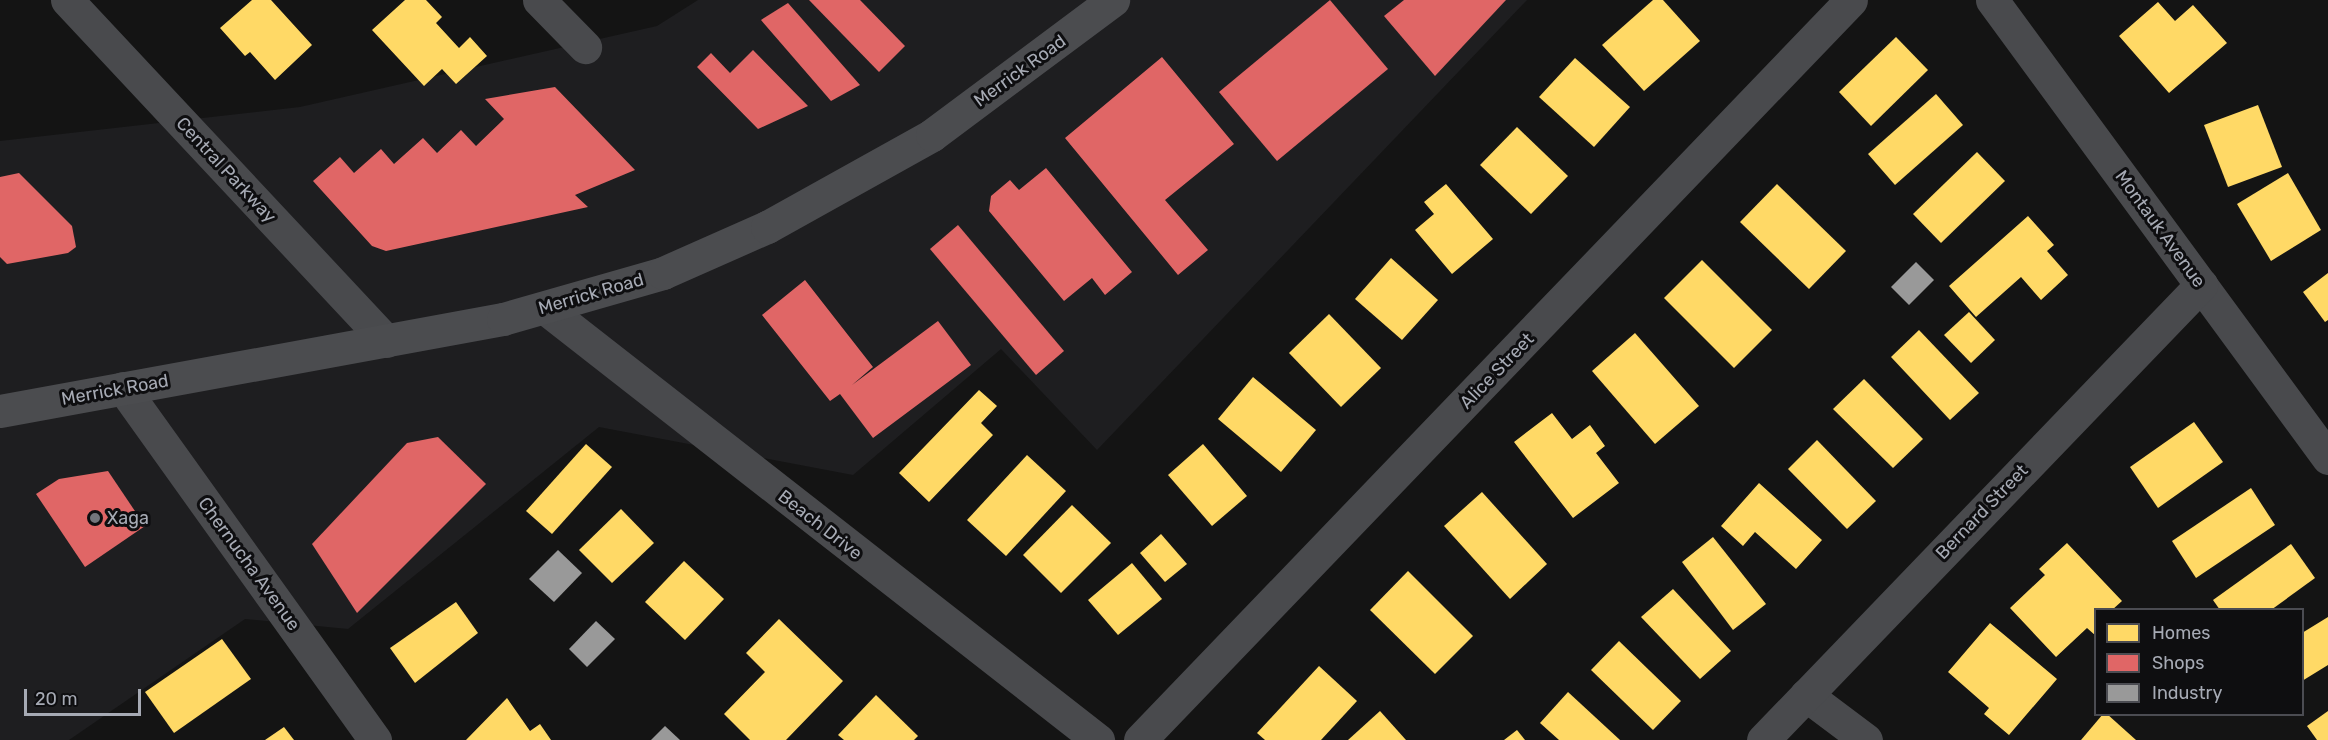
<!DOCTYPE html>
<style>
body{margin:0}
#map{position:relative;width:2328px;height:740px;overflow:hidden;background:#141414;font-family:Rubik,sans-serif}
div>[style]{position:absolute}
.built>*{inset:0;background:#1e1e20}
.homes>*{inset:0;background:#ffd966}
.shops>*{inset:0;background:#e06666}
.industry>*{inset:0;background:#999}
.minor>*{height:33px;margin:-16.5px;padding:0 16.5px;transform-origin:16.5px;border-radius:16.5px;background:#494a4d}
.major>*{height:33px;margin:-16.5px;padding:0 16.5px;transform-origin:16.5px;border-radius:16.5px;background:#4b4c4f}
.dots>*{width:16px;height:16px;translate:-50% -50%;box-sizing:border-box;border:3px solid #0e0e10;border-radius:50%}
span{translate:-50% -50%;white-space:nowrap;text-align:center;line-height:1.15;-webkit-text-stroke:6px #0e0e10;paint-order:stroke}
.street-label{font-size:18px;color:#a6aab4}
.poi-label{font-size:18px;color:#a6aab4}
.left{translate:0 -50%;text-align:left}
.legend{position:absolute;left:2094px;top:608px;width:210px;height:108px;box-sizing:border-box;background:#0e0e10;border:2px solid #4b4c52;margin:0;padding:8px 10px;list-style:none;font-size:18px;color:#a6aab4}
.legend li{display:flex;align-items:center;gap:12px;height:30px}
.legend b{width:30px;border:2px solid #4b4c52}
.scale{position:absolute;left:24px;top:689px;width:117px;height:27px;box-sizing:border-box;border:3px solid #a6aab4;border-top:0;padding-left:8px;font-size:18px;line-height:21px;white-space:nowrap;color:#a6aab4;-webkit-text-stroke:4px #0e0e10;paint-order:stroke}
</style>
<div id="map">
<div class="built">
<i style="clip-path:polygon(698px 0,1527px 0,1097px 450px,1001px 349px,853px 475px,599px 427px,348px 629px,245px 619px,69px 740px,0 740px,0 141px,300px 107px,657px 26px)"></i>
</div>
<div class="homes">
<i style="clip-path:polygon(252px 0,271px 0,312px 45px,275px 80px,250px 52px,245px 56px,220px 28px)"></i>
<i style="clip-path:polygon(405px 0,426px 0,442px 17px,436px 23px,459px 48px,470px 37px,487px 56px,456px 84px,442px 69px,424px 86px,372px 30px)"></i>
<i style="clip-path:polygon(1653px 0,1663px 0,1700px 41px,1644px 91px,1602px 45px)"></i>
<i style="clip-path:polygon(2158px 2px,2175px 21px,2193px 5px,2227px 43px,2169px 93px,2119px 36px)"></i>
<i style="clip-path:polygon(1896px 37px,1928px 70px,1871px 126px,1839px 92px)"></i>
<i style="clip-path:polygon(1575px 58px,1630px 107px,1594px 147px,1539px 97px)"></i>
<i style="clip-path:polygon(1936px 94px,1963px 125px,1895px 185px,1868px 154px)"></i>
<i style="clip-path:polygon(2258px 105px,2282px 167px,2228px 187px,2204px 125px)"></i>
<i style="clip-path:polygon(1517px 127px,1568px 176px,1531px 214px,1480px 165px)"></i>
<i style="clip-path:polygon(1977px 152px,2005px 181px,1941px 243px,1913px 214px)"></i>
<i style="clip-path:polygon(2288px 173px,2321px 230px,2271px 261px,2237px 204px)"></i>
<i style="clip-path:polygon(1446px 184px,1493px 239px,1452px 274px,1415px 230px,1434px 214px,1424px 202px)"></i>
<i style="clip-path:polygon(1777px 184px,1846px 251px,1809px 289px,1740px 222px)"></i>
<i style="clip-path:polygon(2028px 216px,2054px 245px,2047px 251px,2068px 275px,2041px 300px,2021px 277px,1976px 317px,1949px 286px)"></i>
<i style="clip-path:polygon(1391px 258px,1438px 300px,1402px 340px,1355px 299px)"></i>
<i style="clip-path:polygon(1702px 260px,1772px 330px,1734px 368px,1664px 298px)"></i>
<i style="clip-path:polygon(2328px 273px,2328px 320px,2325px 322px,2303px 292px)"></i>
<i style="clip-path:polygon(1969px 312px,1995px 340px,1971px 363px,1944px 335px)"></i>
<i style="clip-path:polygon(1329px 314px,1381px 368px,1341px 407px,1289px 353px)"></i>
<i style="clip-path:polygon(1919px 330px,1979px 393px,1950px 420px,1891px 357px)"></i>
<i style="clip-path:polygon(1635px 333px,1699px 406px,1655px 444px,1592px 371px)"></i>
<i style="clip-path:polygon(1253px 377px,1316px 430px,1281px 472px,1218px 419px)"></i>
<i style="clip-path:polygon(1864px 379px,1923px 439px,1893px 468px,1833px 409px)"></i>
<i style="clip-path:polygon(979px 390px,997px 406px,981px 423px,993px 435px,929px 502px,899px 473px)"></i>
<i style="clip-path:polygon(1552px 413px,1572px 439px,1590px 425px,1605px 446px,1596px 453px,1619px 483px,1573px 518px,1514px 442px)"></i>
<i style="clip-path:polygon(2194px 422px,2223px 462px,2158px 508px,2130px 467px)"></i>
<i style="clip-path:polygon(1817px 440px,1876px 501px,1847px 529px,1788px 469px)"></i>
<i style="clip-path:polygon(586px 444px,612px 467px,552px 534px,526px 511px)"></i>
<i style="clip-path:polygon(1203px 444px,1247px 496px,1212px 526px,1168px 475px)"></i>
<i style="clip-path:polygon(1027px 455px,1066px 491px,1006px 556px,967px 520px)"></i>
<i style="clip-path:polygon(1759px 483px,1822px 540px,1796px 569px,1755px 532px,1743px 546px,1721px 526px)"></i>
<i style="clip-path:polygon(2251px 488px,2275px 525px,2196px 578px,2172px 541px)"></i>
<i style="clip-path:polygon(1482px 492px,1547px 564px,1510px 599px,1444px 526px)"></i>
<i style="clip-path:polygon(1072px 505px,1111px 543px,1061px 593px,1023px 555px)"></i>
<i style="clip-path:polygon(621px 509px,654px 543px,612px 583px,579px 550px)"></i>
<i style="clip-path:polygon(1161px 534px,1187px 564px,1165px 582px,1140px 553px)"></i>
<i style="clip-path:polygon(1713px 537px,1766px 604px,1733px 630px,1682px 562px)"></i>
<i style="clip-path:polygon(2067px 543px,2122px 601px,2112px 610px,2096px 610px,2096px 636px,2087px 628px,2056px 657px,2010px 608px,2045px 575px,2039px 569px)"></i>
<i style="clip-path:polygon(2291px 544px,2315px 578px,2271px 610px,2220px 610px,2213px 600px)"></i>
<i style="clip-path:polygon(684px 561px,724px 599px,685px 640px,645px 602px)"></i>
<i style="clip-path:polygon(1132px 563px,1162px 599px,1118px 635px,1088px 600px)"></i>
<i style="clip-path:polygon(1408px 571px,1473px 636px,1435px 674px,1370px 610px)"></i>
<i style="clip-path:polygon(1673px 589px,1731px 651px,1700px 679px,1641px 617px)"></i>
<i style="clip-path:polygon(456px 602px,478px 633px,415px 683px,390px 648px)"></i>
<i style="clip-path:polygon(2328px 617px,2328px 665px,2302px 681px,2302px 633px)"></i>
<i style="clip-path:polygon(779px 619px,843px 681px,786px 740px,750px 740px,724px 714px,765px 672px,746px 653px)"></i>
<i style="clip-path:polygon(1990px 623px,2057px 679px,2009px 735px,1984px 714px,1989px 708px,1948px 672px)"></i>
<i style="clip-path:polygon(222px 639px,251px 679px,174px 733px,145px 692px)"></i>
<i style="clip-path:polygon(1619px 641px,1681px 701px,1653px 730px,1591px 670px)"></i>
<i style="clip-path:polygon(1319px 666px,1357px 701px,1321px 740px,1265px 740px,1257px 733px)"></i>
<i style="clip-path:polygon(1568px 692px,1620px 740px,1559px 740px,1540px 723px)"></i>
<i style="clip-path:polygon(876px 695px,918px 736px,914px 740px,844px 740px,838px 735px)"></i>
<i style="clip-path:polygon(507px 698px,530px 731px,540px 724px,551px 740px,466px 740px)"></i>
<i style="clip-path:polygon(1380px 711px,1406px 740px,1348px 740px)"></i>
<i style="clip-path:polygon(2328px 711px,2328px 740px,2317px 740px,2307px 726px)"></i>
<i style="clip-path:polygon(2103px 714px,2107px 714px,2136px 740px,2081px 740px)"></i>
<i style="clip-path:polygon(284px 727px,294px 740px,265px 740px)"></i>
<i style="clip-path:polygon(1517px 730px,1525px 740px,1504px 740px)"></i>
</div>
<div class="shops">
<i style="clip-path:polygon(809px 0,860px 0,905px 46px,879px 72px)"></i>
<i style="clip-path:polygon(1330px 0,1388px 69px,1277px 161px,1219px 92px)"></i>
<i style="clip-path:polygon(1404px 0,1506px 0,1435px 76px,1384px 16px)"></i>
<i style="clip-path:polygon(788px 3px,860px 85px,831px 101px,761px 20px)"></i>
<i style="clip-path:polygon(753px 50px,808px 106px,758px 129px,697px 67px,711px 53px,730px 73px)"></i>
<i style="clip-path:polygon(1162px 57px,1234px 144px,1165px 200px,1208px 250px,1178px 275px,1065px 138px)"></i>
<i style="clip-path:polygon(555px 87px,635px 170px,575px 195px,588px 207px,386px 251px,372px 246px,313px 181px,340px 157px,354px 173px,381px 149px,394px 164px,423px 138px,437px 153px,461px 130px,476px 146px,504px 119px,485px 99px)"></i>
<i style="clip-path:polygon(1046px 168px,1132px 272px,1105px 295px,1092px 278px,1064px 301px,989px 211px,991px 196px,1010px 180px,1019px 190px)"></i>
<i style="clip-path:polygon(19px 173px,72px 226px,76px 247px,68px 253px,7px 264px,0 257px,0 177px)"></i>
<i style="clip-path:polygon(958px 225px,1064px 351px,1036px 375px,930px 249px)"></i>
<i style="clip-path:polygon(805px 280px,873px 367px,852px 385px,938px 321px,971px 365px,873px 438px,840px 394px,830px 401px,762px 315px)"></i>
<i style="clip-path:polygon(438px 437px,486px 484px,357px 613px,312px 544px,407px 443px)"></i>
<i style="clip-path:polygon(108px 471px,145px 526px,85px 567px,36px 494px,59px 479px)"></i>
</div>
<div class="industry">
<i style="clip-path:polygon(1916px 262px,1934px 280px,1909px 305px,1891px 287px)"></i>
<i style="clip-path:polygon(558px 550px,582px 573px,554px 602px,529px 579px)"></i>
<i style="clip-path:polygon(596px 621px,615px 639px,587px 667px,569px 649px)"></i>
<i style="clip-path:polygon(665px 726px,680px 740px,651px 740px)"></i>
</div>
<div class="minor">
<i style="left:67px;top:0;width:467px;rotate:46.9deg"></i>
<i style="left:539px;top:0;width:66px;rotate:45.6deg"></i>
<i style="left:1992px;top:0;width:568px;rotate:53.74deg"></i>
<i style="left:545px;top:308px;width:702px;rotate:38deg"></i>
<i style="left:123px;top:388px;width:433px;rotate:54.4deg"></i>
<i style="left:1806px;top:695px;width:75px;rotate:36.9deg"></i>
<i style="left:1140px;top:740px;width:1026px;rotate:-46.14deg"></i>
<i style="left:1763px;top:740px;width:632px;rotate:-46.09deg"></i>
</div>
<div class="major">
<i style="left:0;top:411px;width:511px;rotate:-10.36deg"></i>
<i style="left:503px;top:319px;width:166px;rotate:-16deg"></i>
<i style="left:663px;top:273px;width:114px;rotate:-23.9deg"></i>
<i style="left:767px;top:227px;width:189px;rotate:-29.1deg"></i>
<i style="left:932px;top:135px;width:226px;rotate:-36.7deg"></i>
</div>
<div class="dots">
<i style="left:95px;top:518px;background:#73767c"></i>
</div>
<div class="street-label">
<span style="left:1020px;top:71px;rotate:-36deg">Merrick Road</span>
<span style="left:226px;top:170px;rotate:47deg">Central Parkway</span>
<span style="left:2160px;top:229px;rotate:54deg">Montauk Avenue</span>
<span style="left:591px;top:294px;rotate:-16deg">Merrick Road</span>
<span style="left:1497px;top:371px;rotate:-46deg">Alice Street</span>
<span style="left:115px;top:390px;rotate:-10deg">Merrick Road</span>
<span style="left:1982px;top:512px;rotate:-46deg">Bernard Street</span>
<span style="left:820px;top:525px;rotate:38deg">Beach Drive</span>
<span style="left:249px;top:564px;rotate:54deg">Chernucha Avenue</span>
</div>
<div class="poi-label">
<span class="left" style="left:107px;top:518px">Xaga</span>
</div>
<ul class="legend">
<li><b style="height:16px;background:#ffd966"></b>Homes</li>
<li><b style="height:16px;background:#e06666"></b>Shops</li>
<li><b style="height:16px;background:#999"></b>Industry</li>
</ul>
<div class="scale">20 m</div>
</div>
